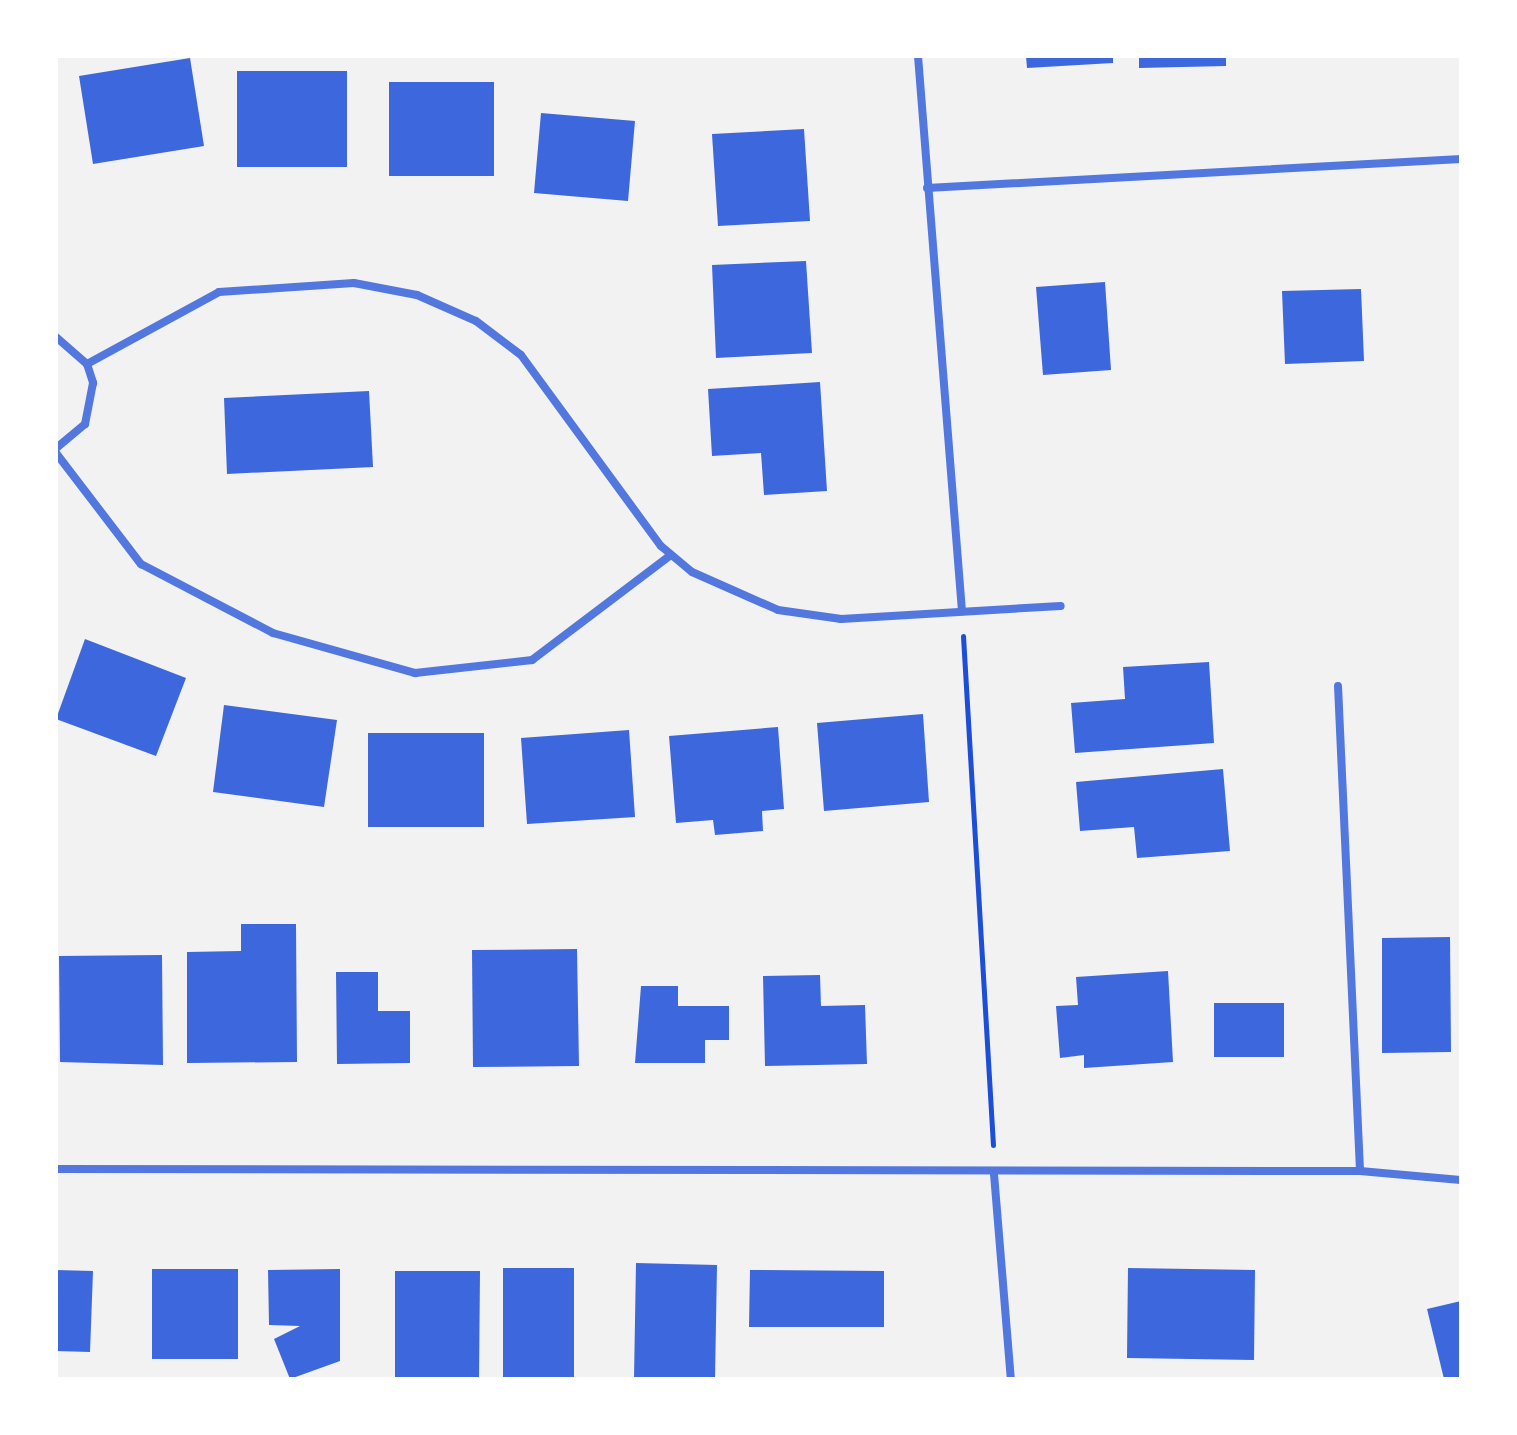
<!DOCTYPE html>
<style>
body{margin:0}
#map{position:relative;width:1517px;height:1435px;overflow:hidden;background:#f2f2f2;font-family:Signika,sans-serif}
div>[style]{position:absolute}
.building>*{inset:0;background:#3d67dc}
.path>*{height:5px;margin:-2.5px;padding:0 2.5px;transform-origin:2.5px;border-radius:2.5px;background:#1d4ed8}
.minor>*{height:8px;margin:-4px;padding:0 4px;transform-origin:4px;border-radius:4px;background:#5277de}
span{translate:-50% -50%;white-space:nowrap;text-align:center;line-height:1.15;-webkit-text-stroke:7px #fff;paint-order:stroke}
.frame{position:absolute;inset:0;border:58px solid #fff;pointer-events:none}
</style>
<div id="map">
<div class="building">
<i style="clip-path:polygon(1026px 56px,1113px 56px,1113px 63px,1027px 68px)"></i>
<i style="clip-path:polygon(1139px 56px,1226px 56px,1226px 66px,1139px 68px)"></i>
<i style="clip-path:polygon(190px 58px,204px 146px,93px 164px,79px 76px)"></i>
<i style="clip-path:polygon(237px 71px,347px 71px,347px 167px,237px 167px)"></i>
<i style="clip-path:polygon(389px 82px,494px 82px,494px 176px,389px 176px)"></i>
<i style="clip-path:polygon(541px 113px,635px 121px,628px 201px,534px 193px)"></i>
<i style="clip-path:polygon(804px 129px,810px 221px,718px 226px,712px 134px)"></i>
<i style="clip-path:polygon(806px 261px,812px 353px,716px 358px,712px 265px)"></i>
<i style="clip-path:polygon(1105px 282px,1111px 370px,1043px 375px,1036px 287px)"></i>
<i style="clip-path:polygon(1361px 289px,1364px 361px,1285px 364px,1282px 291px)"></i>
<i style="clip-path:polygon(820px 382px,827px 491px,764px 495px,761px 453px,712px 456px,708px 389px)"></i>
<i style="clip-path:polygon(369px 391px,373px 467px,227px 474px,224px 398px)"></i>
<i style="clip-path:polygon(85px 639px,186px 678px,156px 756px,56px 719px)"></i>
<i style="clip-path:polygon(1209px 662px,1214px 743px,1075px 753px,1071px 703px,1125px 699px,1123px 667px)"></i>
<i style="clip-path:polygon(224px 705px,337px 720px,324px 807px,213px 792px)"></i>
<i style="clip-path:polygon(923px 714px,929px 802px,824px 811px,817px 723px)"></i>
<i style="clip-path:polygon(778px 727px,784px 809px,762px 811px,763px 831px,715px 835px,713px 820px,676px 823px,669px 736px)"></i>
<i style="clip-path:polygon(629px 730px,635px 817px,527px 824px,521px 738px)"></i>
<i style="clip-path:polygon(368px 733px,484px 733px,484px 827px,368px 827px)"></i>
<i style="clip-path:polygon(1223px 769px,1230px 851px,1137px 858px,1134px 827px,1080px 831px,1076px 782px)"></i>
<i style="clip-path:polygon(241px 924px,296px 924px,297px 1062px,187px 1063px,187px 952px,241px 951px)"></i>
<i style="clip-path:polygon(1450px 937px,1451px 1052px,1382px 1053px,1382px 938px)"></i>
<i style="clip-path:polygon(577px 949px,579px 1066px,473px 1067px,472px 950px)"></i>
<i style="clip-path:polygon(162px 955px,163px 1065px,60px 1062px,59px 956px)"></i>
<i style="clip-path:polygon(1168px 971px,1173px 1062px,1084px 1068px,1084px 1055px,1060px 1058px,1056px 1006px,1078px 1005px,1076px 977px)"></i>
<i style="clip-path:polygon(336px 972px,378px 972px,378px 1011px,410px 1011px,410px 1063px,337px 1064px)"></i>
<i style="clip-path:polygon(820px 975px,821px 1006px,865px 1005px,867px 1064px,765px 1066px,763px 976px)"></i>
<i style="clip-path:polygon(641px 986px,678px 986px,678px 1006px,729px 1006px,729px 1040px,705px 1040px,705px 1063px,635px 1063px)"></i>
<i style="clip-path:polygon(1214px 1003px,1284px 1003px,1284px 1057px,1214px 1057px)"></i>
<i style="clip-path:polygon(636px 1263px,717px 1265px,715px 1379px,634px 1379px)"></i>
<i style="clip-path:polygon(503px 1268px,574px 1268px,574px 1377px,503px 1377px)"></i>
<i style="clip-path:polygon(1128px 1268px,1255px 1270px,1254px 1360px,1127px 1358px)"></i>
<i style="clip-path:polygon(152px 1269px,238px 1269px,238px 1359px,152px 1359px)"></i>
<i style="clip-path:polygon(340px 1269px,340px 1361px,290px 1379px,274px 1339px,300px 1326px,269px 1325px,268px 1270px)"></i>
<i style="clip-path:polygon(56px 1270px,93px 1271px,90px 1352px,56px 1351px)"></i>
<i style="clip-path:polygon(750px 1270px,884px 1271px,884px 1327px,749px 1327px)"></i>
<i style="clip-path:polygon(395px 1271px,480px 1271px,479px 1379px,395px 1379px)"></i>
<i style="clip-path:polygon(1461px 1301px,1461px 1379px,1444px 1379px,1427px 1309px)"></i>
</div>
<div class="path">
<i style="left:963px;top:636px;width:510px;rotate:86.63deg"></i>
</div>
<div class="minor">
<i style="left:918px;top:56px;width:557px;rotate:85.47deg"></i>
<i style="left:927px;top:188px;width:535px;rotate:-3.11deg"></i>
<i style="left:56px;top:337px;width:41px;rotate:41.1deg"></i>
<i style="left:87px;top:364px;width:20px;rotate:72deg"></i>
<i style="left:93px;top:383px;width:42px;rotate:101deg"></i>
<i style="left:85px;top:424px;width:38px;rotate:140deg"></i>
<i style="left:87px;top:364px;width:150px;rotate:-28.6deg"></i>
<i style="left:219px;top:292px;width:135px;rotate:-3.8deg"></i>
<i style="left:354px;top:283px;width:64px;rotate:10.8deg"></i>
<i style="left:417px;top:295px;width:64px;rotate:23.8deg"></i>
<i style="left:476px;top:321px;width:56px;rotate:37.1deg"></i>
<i style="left:521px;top:355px;width:237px;rotate:53.8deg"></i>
<i style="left:661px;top:546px;width:40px;rotate:40deg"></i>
<i style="left:692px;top:572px;width:94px;rotate:23.8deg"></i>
<i style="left:778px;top:610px;width:64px;rotate:8.1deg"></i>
<i style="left:841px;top:619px;width:220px;rotate:-3.4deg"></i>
<i style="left:56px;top:453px;width:140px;rotate:52.6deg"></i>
<i style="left:141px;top:564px;width:149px;rotate:27.6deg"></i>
<i style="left:273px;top:633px;width:148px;rotate:15.7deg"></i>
<i style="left:415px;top:673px;width:118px;rotate:-6.3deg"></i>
<i style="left:532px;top:660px;width:174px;rotate:-37.1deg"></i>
<i style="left:1338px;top:686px;width:485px;rotate:87.4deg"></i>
<i style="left:56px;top:1169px;width:1304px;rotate:0.09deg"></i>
<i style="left:1360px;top:1171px;width:101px;rotate:5.1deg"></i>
<i style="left:994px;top:1174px;width:206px;rotate:85.3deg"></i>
</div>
<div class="frame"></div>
</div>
